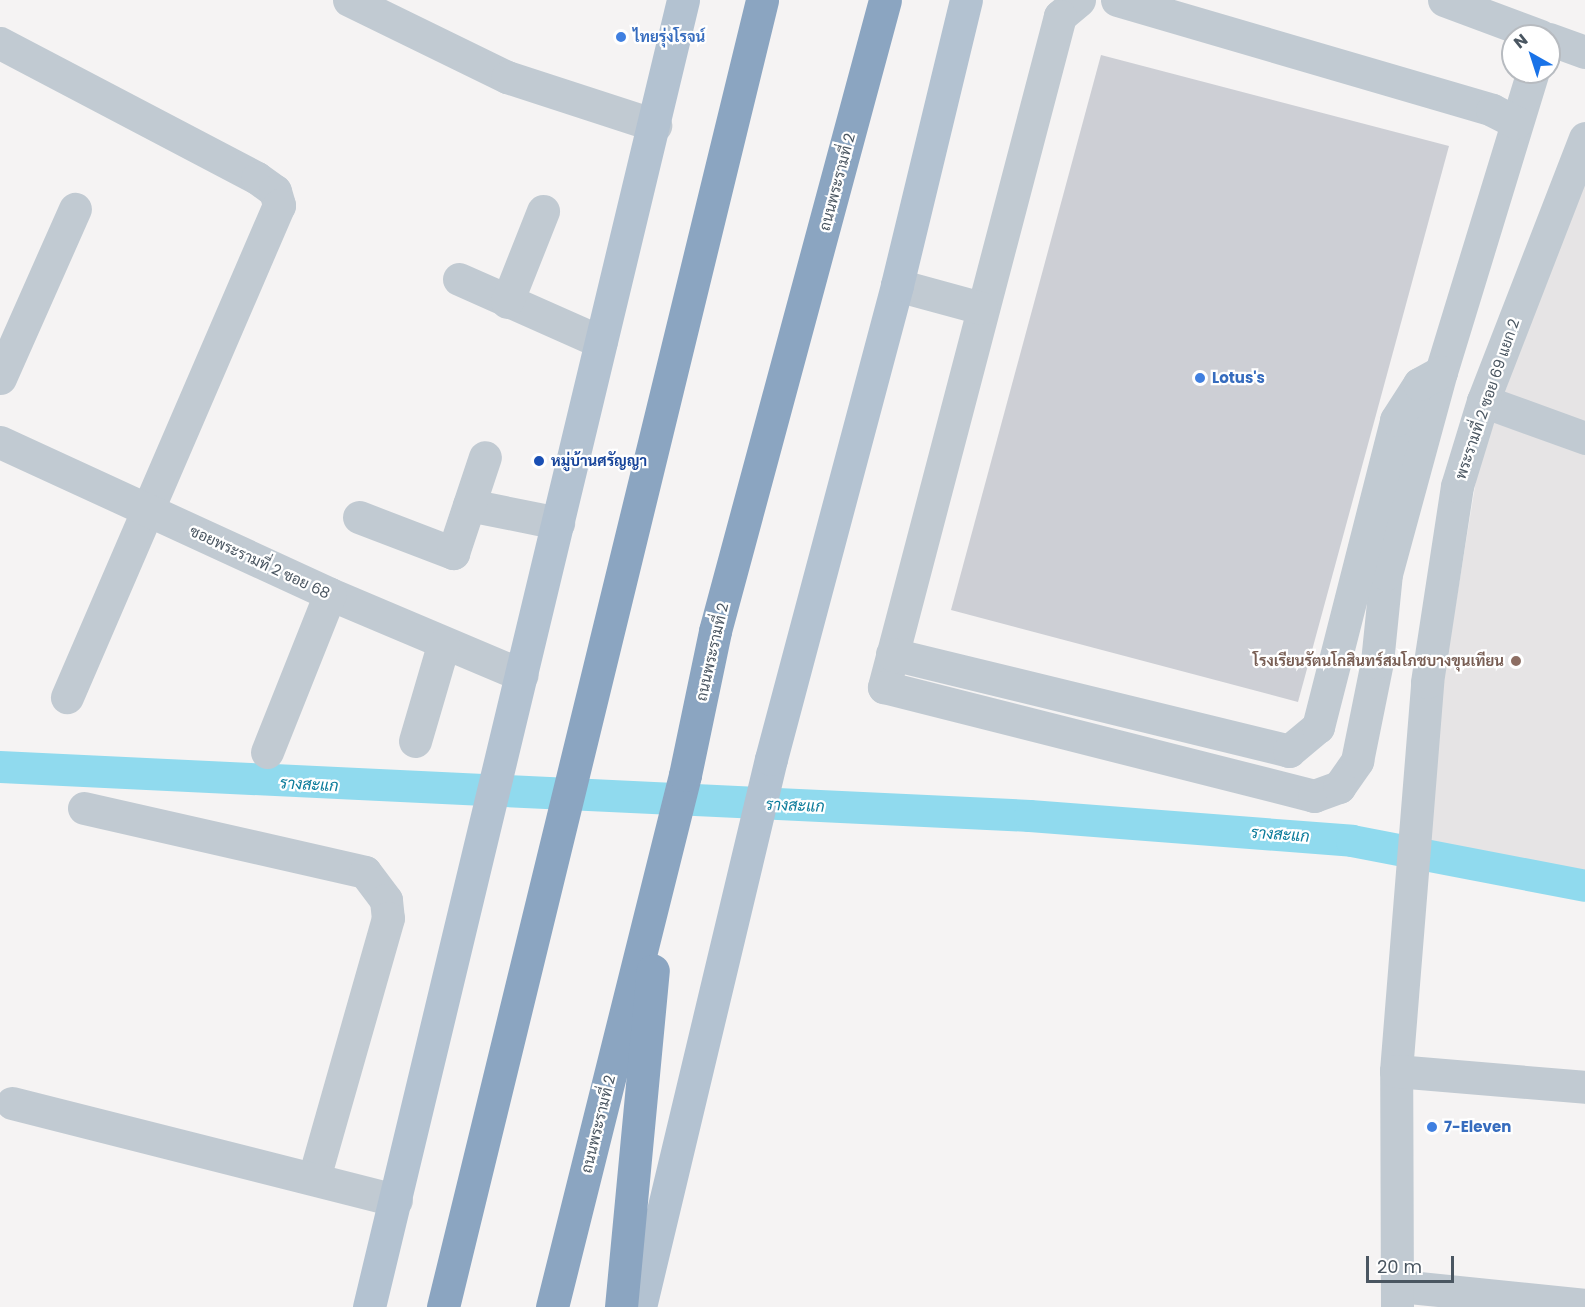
<!DOCTYPE html>
<meta charset="utf-8">
<style>
body{margin:0}
#map{position:relative;width:1585px;height:1307px;overflow:hidden;background:#f5f3f3;font-family:Poppins,Sarabun,sans-serif}
div>[style]{position:absolute}
.education>*{inset:0;background:#e6e4e5}
.canal>*{height:32px;margin:-16px;padding:0 16px;transform-origin:16px;border-radius:16px;background:#90daee}
.building>*{inset:0;background:#cdcfd5}
.minor>*{height:33px;margin:-16.5px;padding:0 16.5px;transform-origin:16.5px;border-radius:16.5px;background:#c1cad2}
.major>*{height:33px;margin:-16.5px;padding:0 16.5px;transform-origin:16.5px;border-radius:16.5px;background:#b3c2d1}
.highway>*{height:33px;margin:-16.5px;padding:0 16.5px;transform-origin:16.5px;border-radius:16.5px;background:#8ba5c1}
.dots>*{width:16px;height:16px;translate:-50% -50%;box-sizing:border-box;border:3px solid #fff;border-radius:50%}
span{translate:-50% -50%;white-space:nowrap;text-align:center;line-height:1.15;-webkit-text-stroke:4.5px #fff;paint-order:stroke}
.shop-label{font-size:15px;color:#366cbe;font-weight:700}
.left{translate:0 -50%;text-align:left}
.street-label{font-size:15px;color:#4a5661}
.transit-label{font-size:15px;color:#164399;font-weight:700}
.education-label{font-size:15px;color:#785e54;font-weight:700}
.right{translate:-100% -50%;text-align:right}
.water-label{font-size:16px;color:#0c7c9b;font-style:italic}
.north{position:absolute;left:1501px;top:24px;width:60px;height:60px;box-sizing:border-box;background:#fff;border:2px solid #b7bbc0;border-radius:50%;rotate:321deg;font-size:16px;font-weight:700;line-height:24px;text-align:center;color:#4a5661}
.north::after{content:'';display:block;margin:auto;width:21px;height:27px;background:#1a73e8;clip-path:polygon(50% 0,100% 100%,50% 72%,0 100%)}
.scale{position:absolute;left:1366px;top:1256px;width:88px;height:27px;box-sizing:border-box;border:3px solid #4a5661;border-top:0;padding-left:8px;font-size:18px;line-height:21px;white-space:nowrap;color:#4a5661;-webkit-text-stroke:4px #fff;paint-order:stroke}
</style>
<div id="map">
<div class="education">
<i style="clip-path:polygon(1585px 164px,1585px 880px,1415px 853px,1478px 468px)"></i>
</div>
<div class="canal">
<i style="left:0;top:767px;width:1031px;rotate:2.72deg"></i>
<i style="left:1030px;top:816px;width:323px;rotate:4.4deg"></i>
<i style="left:1352px;top:841px;width:237px;rotate:10.9deg"></i>
</div>
<div class="building">
<i style="clip-path:polygon(1101px 55px,1449px 146px,1298px 702px,951px 610px)"></i>
</div>
<div class="minor">
<i style="left:349px;top:0;width:176px;rotate:26deg"></i>
<i style="left:507px;top:77px;width:156px;rotate:18deg"></i>
<i style="left:1079px;top:0;width:25px;rotate:140deg"></i>
<i style="left:1060px;top:16px;width:694px;rotate:104.7deg"></i>
<i style="left:884px;top:687px;width:444px;rotate:14.2deg"></i>
<i style="left:1314px;top:796px;width:27px;rotate:-20deg"></i>
<i style="left:1339px;top:787px;width:32px;rotate:-55deg"></i>
<i style="left:1357px;top:761px;width:101px;rotate:-78.6deg"></i>
<i style="left:1377px;top:662px;width:88px;rotate:-84.2deg"></i>
<i style="left:1386px;top:574px;width:209px;rotate:-74.8deg"></i>
<i style="left:1441px;top:372px;width:314px;rotate:-73deg"></i>
<i style="left:1117px;top:0;width:391px;rotate:16.3deg"></i>
<i style="left:1492px;top:110px;width:27px;rotate:27deg"></i>
<i style="left:1444px;top:0;width:103px;rotate:20.4deg"></i>
<i style="left:1549px;top:39px;width:38px;rotate:20deg"></i>
<i style="left:0;top:43px;width:290px;rotate:27.7deg"></i>
<i style="left:257px;top:178px;width:22px;rotate:36deg"></i>
<i style="left:275px;top:191px;width:15px;rotate:74deg"></i>
<i style="left:279px;top:205px;width:536px;rotate:113.31deg"></i>
<i style="left:459px;top:279px;width:155px;rotate:23.9deg"></i>
<i style="left:897px;top:285px;width:87px;rotate:15.3deg"></i>
<i style="left:507px;top:302px;width:98px;rotate:-68.4deg"></i>
<i style="left:0;top:378px;width:185px;rotate:-66.1deg"></i>
<i style="left:1483px;top:401px;width:109px;rotate:19.9deg"></i>
<i style="left:0;top:442px;width:363px;rotate:24.7deg"></i>
<i style="left:330px;top:594px;width:208px;rotate:22.9deg"></i>
<i style="left:469px;top:505px;width:91px;rotate:11.4deg"></i>
<i style="left:359px;top:517px;width:101px;rotate:21deg"></i>
<i style="left:453px;top:553px;width:101px;rotate:-71.6deg"></i>
<i style="left:892px;top:654px;width:409px;rotate:13.7deg"></i>
<i style="left:1289px;top:751px;width:38px;rotate:-40deg"></i>
<i style="left:1318px;top:727px;width:317px;rotate:-75.7deg"></i>
<i style="left:1396px;top:420px;width:43px;rotate:-57.4deg"></i>
<i style="left:1419px;top:384px;width:25px;rotate:-29deg"></i>
<i style="left:415px;top:741px;width:100px;rotate:-73.7deg"></i>
<i style="left:267px;top:752px;width:170px;rotate:-68.3deg"></i>
<i style="left:84px;top:808px;width:288px;rotate:12.8deg"></i>
<i style="left:365px;top:872px;width:35px;rotate:53deg"></i>
<i style="left:386px;top:900px;width:18px;rotate:84deg"></i>
<i style="left:388px;top:918px;width:270px;rotate:105.9deg"></i>
<i style="left:1396px;top:1071px;width:390px;rotate:-85.4deg"></i>
<i style="left:1427px;top:682px;width:198px;rotate:-81.3deg"></i>
<i style="left:1457px;top:486px;width:89px;rotate:-73deg"></i>
<i style="left:1483px;top:401px;width:282px;rotate:-68.8deg"></i>
<i style="left:12px;top:1103px;width:396px;rotate:14.2deg"></i>
<i style="left:1399px;top:1286px;width:187px;rotate:5.8deg"></i>
<i style="left:1397px;top:1307px;width:236px;rotate:-90.2deg"></i>
<i style="left:1396px;top:1071px;width:190px;rotate:4.8deg"></i>
</div>
<div class="major">
<i style="left:369px;top:1307px;width:1344px;rotate:-76.49deg"></i>
<i style="left:640px;top:1307px;width:563px;rotate:-76.56deg"></i>
<i style="left:771px;top:759px;width:490px;rotate:-75.1deg"></i>
<i style="left:897px;top:285px;width:293px;rotate:-76.4deg"></i>
</div>
<div class="highway">
<i style="left:443px;top:1307px;width:1345px;rotate:-76.28deg"></i>
<i style="left:552px;top:1307px;width:548px;rotate:-75.96deg"></i>
<i style="left:685px;top:775px;width:147px;rotate:-78.2deg"></i>
<i style="left:715px;top:631px;width:653px;rotate:-74.92deg"></i>
<i style="left:621px;top:1307px;width:338px;rotate:-84.6deg"></i>
</div>
<div class="dots">
<i style="left:621px;top:37px;background:#3f7fe0"></i>
<i style="left:1200px;top:378px;background:#3f7fe0"></i>
<i style="left:539px;top:461px;background:#1a4fb4"></i>
<i style="left:1516px;top:661px;background:#8d6e63"></i>
<i style="left:1432px;top:1127px;background:#3f7fe0"></i>
</div>
<div class="shop-label">
<span class="left" style="left:633px;top:37px">ไทยรุ่งโรจน์</span>
<span class="left" style="left:1212px;top:378px">Lotus's</span>
<span class="left" style="left:1444px;top:1127px">7-Eleven</span>
</div>
<div class="street-label">
<span style="left:837px;top:182px;rotate:-75deg">ถนนพระรามที่ 2</span>
<span style="left:1487px;top:399px;rotate:-71deg">พระรามที่ 2 ซอย 69 แยก 2</span>
<span style="left:260px;top:562px;rotate:25deg">ซอยพระรามที่ 2 ซอย 68</span>
<span style="left:712px;top:652px;rotate:-77deg">ถนนพระรามที่ 2</span>
<span style="left:598px;top:1124px;rotate:-76deg">ถนนพระรามที่ 2</span>
</div>
<div class="transit-label">
<span class="left" style="left:551px;top:461px">หมู่บ้านศรัญญา</span>
</div>
<div class="education-label">
<span class="right" style="left:1504px;top:661px">โรงเรียนรัตนโกสินทร์สมโภชบางขุนเทียน</span>
</div>
<div class="water-label">
<span style="left:309px;top:785px;rotate:3deg">รางสะแก</span>
<span style="left:795px;top:806px;rotate:2deg">รางสะแก</span>
<span style="left:1280px;top:835px;rotate:4deg">รางสะแก</span>
</div>
<div class="north">N</div>
<div class="scale">20 m</div>
</div>
